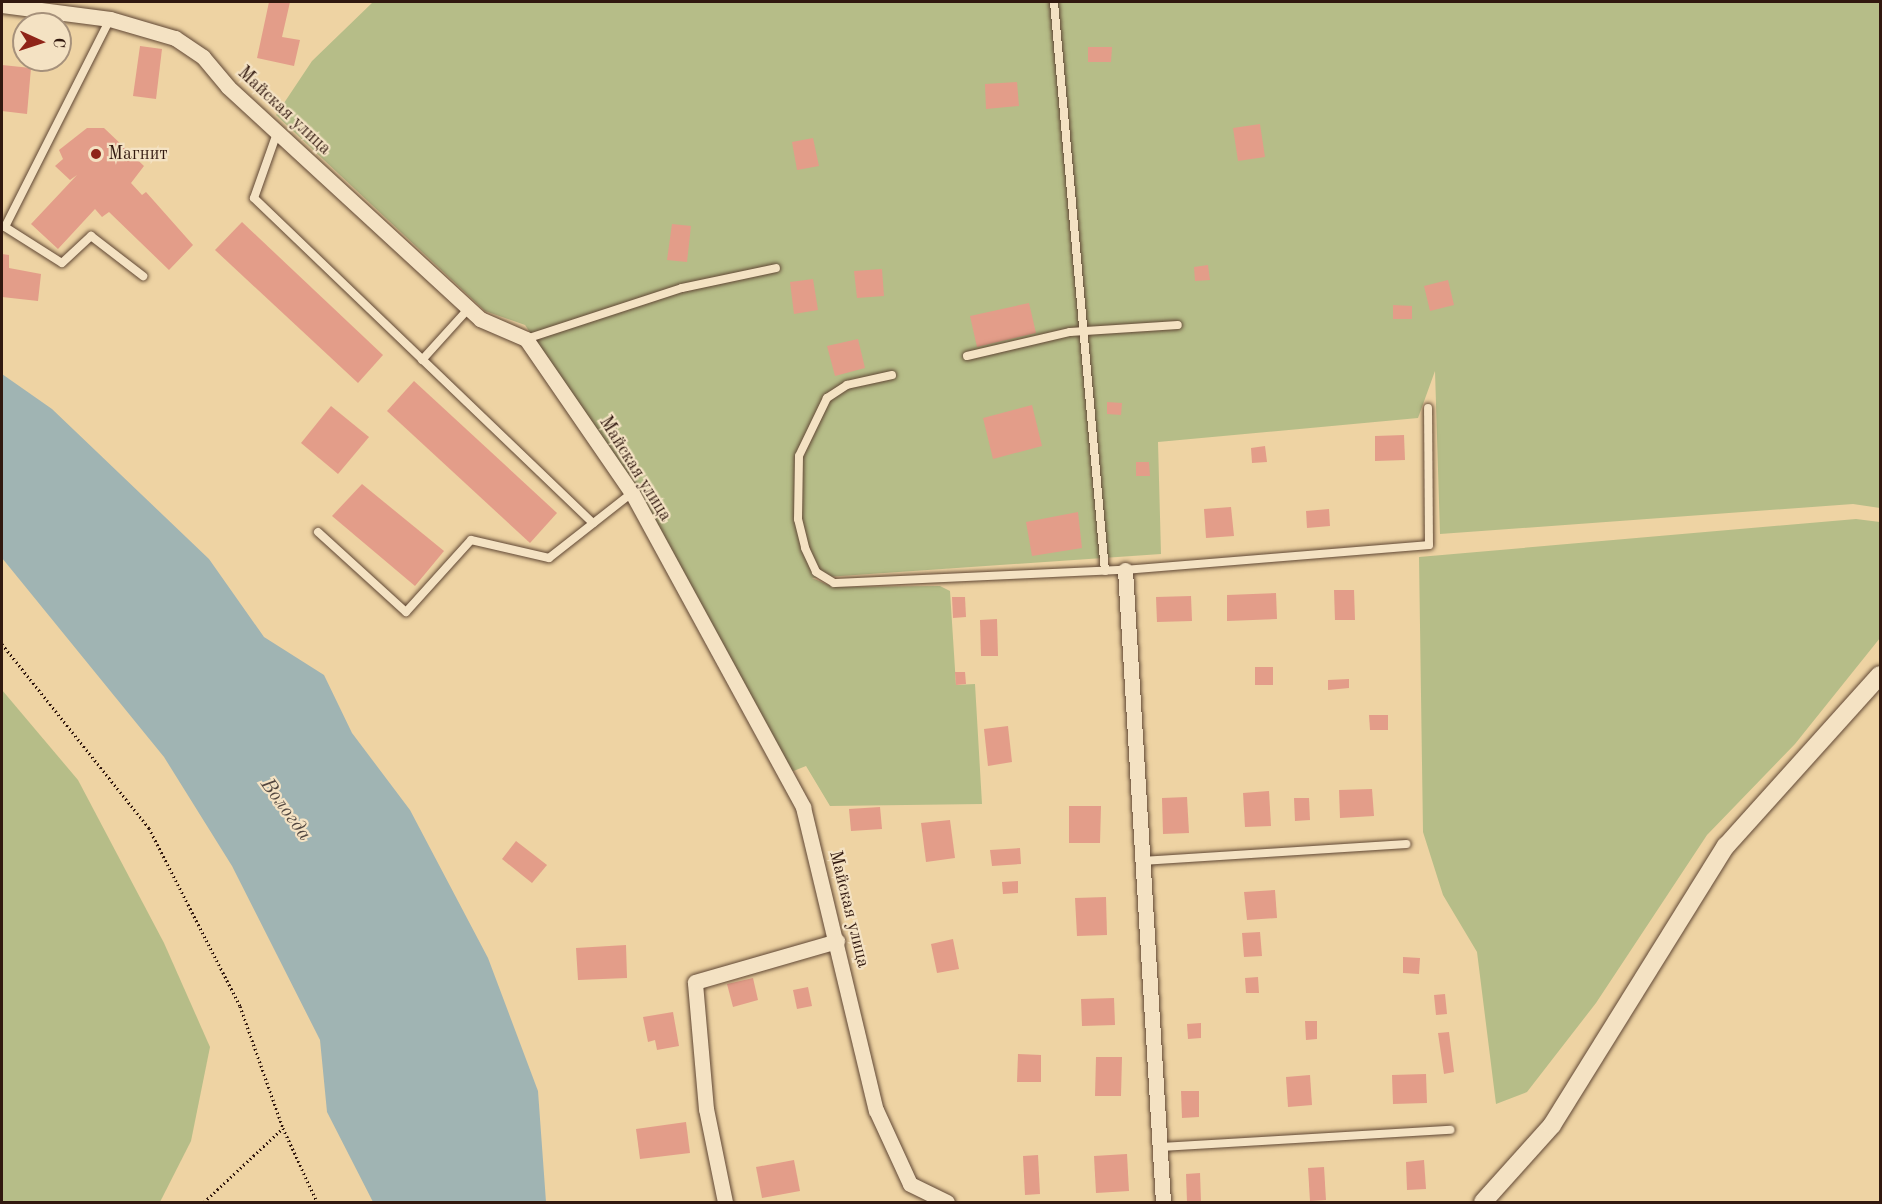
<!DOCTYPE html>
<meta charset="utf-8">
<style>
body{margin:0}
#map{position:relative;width:1882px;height:1204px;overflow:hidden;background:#eed3a3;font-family:"Old Standard TT",serif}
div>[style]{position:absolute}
.green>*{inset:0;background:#b6bd88}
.water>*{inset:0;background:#a0b4b3}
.building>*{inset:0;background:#e39d89}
.path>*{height:3px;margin-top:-1.5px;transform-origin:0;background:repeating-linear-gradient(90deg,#31180f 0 1.5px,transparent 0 4.5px)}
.roads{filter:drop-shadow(0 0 2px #604734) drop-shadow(0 0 2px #604734)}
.service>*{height:8px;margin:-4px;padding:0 4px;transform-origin:4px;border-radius:4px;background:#f4e2c3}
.minor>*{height:15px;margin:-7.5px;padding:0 7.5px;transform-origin:7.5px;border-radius:7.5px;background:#f4e2c3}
.tertiary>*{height:18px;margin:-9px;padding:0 9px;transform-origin:9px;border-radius:9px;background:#f4e2c3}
.dots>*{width:16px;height:16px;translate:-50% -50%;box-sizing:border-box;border:3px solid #f4e2c3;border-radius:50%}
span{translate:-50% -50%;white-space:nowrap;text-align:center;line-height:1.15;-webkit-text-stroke:4.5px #f4e2c3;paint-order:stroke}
.street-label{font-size:18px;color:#31180f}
.poi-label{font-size:18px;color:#31180f}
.left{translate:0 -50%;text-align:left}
.water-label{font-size:20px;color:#524740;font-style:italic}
.frame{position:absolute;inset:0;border:3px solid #31180f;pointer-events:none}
.north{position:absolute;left:12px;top:12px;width:60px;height:60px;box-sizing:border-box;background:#f4e2c3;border:2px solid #a6917b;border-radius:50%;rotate:93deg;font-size:16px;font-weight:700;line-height:24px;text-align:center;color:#31180f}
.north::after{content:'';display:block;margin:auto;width:21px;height:27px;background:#8f2418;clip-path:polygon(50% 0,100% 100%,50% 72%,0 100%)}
</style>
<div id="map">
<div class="green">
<i style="clip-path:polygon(373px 2px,1880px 2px,1880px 508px,1853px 504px,1440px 534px,1435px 371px,1418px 418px,1158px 442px,1161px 554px,812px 578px,833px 587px,940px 586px,950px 591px,956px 685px,975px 684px,982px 804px,830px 806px,806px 766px,791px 772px,636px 490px,525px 325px,485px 311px,276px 115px,312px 61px)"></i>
<i style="clip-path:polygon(1856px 519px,1880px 522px,1880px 638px,1795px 744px,1707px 835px,1596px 1003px,1527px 1092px,1496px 1104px,1477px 952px,1443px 895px,1423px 832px,1419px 557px)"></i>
<i style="clip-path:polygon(2px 690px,78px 780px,164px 943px,210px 1047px,191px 1141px,160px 1202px,2px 1202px)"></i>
</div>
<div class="water">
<i style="clip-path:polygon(2px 374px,52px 409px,209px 559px,264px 637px,324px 675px,352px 733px,410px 810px,488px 958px,538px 1091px,546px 1202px,373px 1202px,327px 1112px,320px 1040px,232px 866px,164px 757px,2px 558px)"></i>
</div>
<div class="building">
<i style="clip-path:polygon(269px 2px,290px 2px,282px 37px,300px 40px,294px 66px,257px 58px)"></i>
<i style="clip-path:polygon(140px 46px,162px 49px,156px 99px,133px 96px)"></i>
<i style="clip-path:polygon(1088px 47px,1112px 47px,1111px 62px,1088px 62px)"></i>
<i style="clip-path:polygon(2px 65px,31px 68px,27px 114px,2px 111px)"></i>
<i style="clip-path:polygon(1017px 82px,1019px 106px,986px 109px,985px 84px)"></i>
<i style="clip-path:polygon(1260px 124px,1265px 157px,1238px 161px,1233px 128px)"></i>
<i style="clip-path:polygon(87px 128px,104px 128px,144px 166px,131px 183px,142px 195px,146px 192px,193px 245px,169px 270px,109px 212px,102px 217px,95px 209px,58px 249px,31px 224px,77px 175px,70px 180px,55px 166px,63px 159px,59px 150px)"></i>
<i style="clip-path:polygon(813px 138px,819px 166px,797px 170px,792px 142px)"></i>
<i style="clip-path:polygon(242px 222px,383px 355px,358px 383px,215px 250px)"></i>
<i style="clip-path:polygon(672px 224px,691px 226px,687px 262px,667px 260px)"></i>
<i style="clip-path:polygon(2px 254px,9px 255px,9px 268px,41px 274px,38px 301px,2px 297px)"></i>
<i style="clip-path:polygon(1208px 265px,1210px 280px,1195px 281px,1194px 267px)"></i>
<i style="clip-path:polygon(882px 269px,884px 296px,857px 298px,854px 271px)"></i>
<i style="clip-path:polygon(813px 279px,818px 310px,794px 314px,790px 282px)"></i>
<i style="clip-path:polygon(1448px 280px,1454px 305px,1430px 311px,1424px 286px)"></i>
<i style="clip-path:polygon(1029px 303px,1036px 333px,977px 347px,970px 316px)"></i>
<i style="clip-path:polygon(1393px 305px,1412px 306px,1412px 319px,1393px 319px)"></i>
<i style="clip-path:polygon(858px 339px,865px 368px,835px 376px,827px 346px)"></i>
<i style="clip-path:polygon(414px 381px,557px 513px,530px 543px,387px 411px)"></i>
<i style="clip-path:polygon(1107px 402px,1122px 403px,1121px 415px,1107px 414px)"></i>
<i style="clip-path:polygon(1032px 405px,1042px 446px,993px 459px,983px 418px)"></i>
<i style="clip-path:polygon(331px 406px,369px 437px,338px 474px,301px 443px)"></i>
<i style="clip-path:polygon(1404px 435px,1405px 460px,1375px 461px,1375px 436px)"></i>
<i style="clip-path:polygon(1265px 446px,1267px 462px,1252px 463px,1251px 448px)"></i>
<i style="clip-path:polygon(1136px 462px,1149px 462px,1150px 476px,1136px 476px)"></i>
<i style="clip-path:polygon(362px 484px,444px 551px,415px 586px,332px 516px)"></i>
<i style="clip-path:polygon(1231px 507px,1234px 536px,1206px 538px,1204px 509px)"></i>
<i style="clip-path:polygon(1329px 509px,1330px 526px,1307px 528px,1306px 511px)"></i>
<i style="clip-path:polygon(1078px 512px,1082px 548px,1032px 556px,1026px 522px)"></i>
<i style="clip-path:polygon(1334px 590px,1354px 590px,1355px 620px,1335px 620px)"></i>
<i style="clip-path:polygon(1276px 593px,1277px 619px,1227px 621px,1227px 595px)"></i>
<i style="clip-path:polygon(1191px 596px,1192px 621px,1157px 622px,1156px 597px)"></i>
<i style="clip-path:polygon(952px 597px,965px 597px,966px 617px,953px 618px)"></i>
<i style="clip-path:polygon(997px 619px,998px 656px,981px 656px,980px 620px)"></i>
<i style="clip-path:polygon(1255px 667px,1273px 667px,1273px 685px,1255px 685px)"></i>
<i style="clip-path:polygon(955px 672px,965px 672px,966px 684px,956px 685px)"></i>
<i style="clip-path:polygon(1349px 679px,1349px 688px,1328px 690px,1328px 680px)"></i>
<i style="clip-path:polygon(1369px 715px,1388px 715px,1388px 730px,1370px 730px)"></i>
<i style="clip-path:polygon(1008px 726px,1012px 762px,988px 766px,984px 729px)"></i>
<i style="clip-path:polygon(1372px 789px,1374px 816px,1340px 818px,1339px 790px)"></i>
<i style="clip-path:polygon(1269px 791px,1271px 826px,1245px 827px,1243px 793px)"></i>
<i style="clip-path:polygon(1187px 797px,1189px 833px,1163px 834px,1162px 798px)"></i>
<i style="clip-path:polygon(1294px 798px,1309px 798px,1310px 820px,1295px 821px)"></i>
<i style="clip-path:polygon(1069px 806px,1101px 806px,1100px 843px,1069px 843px)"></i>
<i style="clip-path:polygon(880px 807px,882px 829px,851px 831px,849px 809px)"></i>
<i style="clip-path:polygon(950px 820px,955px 858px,926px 862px,921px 823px)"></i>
<i style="clip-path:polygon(516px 841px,547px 865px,532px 883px,502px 859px)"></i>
<i style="clip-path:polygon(1020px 848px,1021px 864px,992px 866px,990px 850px)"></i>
<i style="clip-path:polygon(1018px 881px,1018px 893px,1003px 894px,1002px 882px)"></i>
<i style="clip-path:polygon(1275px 890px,1277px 918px,1247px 920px,1244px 892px)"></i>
<i style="clip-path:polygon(1106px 897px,1107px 935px,1077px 936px,1075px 898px)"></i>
<i style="clip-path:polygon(1260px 932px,1262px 956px,1244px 957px,1242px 933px)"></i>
<i style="clip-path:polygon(953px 939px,959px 969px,937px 973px,931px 944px)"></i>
<i style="clip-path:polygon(626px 945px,627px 978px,578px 980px,576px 948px)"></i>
<i style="clip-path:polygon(1403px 957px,1420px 958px,1419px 974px,1403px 973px)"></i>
<i style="clip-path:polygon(1258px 977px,1259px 993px,1246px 993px,1245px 978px)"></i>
<i style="clip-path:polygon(753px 978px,758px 1000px,733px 1007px,727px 984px)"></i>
<i style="clip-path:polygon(808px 987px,812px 1006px,797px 1009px,793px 990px)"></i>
<i style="clip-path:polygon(1445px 994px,1447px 1014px,1436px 1015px,1434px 995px)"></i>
<i style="clip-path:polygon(1114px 998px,1115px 1025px,1082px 1026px,1081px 999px)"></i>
<i style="clip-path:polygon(673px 1012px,679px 1046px,657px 1050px,655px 1040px,648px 1042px,643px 1017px)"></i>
<i style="clip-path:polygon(1305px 1021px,1317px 1021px,1317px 1039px,1306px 1040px)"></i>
<i style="clip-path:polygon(1201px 1023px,1201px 1038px,1188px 1039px,1187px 1024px)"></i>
<i style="clip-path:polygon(1449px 1032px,1454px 1072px,1444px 1074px,1438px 1033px)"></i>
<i style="clip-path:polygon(1018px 1054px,1041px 1055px,1041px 1082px,1017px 1082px)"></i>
<i style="clip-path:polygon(1096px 1057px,1122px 1057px,1121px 1096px,1095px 1096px)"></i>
<i style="clip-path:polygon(1426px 1074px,1427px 1103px,1393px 1104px,1392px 1075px)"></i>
<i style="clip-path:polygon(1310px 1075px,1312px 1105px,1288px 1107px,1286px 1077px)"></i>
<i style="clip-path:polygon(1181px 1091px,1199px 1091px,1199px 1117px,1182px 1118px)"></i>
<i style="clip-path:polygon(686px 1122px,690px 1153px,640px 1159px,636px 1129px)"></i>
<i style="clip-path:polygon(1127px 1154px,1129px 1191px,1096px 1193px,1094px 1156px)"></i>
<i style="clip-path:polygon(1038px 1155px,1040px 1194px,1025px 1195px,1023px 1156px)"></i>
<i style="clip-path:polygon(794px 1160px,800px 1191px,762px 1198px,756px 1167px)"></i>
<i style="clip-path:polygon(1424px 1160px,1426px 1189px,1407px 1190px,1406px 1162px)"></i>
<i style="clip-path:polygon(1324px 1167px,1326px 1200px,1310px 1201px,1308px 1168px)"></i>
<i style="clip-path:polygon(1200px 1173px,1201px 1202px,1187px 1202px,1186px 1174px)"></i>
</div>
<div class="path">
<i style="left:2px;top:644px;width:236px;rotate:51.4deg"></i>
<i style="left:149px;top:828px;width:200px;rotate:62.9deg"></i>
<i style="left:240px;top:1006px;width:129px;rotate:70.6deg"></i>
<i style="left:283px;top:1128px;width:81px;rotate:65.3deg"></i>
<i style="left:204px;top:1202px;width:108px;rotate:-43.1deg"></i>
</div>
<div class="roads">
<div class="service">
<i style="left:1054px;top:2px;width:571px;rotate:84.88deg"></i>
<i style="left:110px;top:19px;width:233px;rotate:116.8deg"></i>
<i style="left:5px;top:227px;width:67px;rotate:32.3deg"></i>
<i style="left:62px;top:263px;width:40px;rotate:-43deg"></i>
<i style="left:91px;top:236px;width:66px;rotate:37.6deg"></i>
<i style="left:277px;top:133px;width:69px;rotate:109.5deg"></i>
<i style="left:254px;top:198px;width:470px;rotate:43.8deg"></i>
<i style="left:526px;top:339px;width:164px;rotate:-18.1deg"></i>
<i style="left:682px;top:288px;width:96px;rotate:-12deg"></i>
<i style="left:967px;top:356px;width:106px;rotate:-13.1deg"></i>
<i style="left:1070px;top:332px;width:108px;rotate:-3.7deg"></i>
<i style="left:422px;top:360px;width:70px;rotate:-47.9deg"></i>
<i style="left:892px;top:375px;width:46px;rotate:167.5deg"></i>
<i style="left:847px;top:385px;width:24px;rotate:147deg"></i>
<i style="left:827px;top:398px;width:64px;rotate:115.8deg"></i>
<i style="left:799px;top:456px;width:63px;rotate:90.9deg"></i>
<i style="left:798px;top:519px;width:30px;rotate:76deg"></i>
<i style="left:805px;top:548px;width:26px;rotate:65deg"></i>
<i style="left:816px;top:572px;width:21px;rotate:31deg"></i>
<i style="left:834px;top:583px;width:291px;rotate:-2.6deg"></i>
<i style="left:1125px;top:570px;width:305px;rotate:-4.7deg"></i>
<i style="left:1429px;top:545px;width:137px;rotate:-90.4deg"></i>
<i style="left:318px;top:532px;width:119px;rotate:42.3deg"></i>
<i style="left:406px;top:612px;width:97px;rotate:-47.9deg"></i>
<i style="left:471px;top:540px;width:80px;rotate:13deg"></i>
<i style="left:549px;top:558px;width:105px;rotate:-38.1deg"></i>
<i style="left:1142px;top:861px;width:265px;rotate:-3.7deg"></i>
<i style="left:1161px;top:1147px;width:290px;rotate:-3.4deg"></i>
</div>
<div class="minor">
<i style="left:2px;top:5px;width:109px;rotate:7.4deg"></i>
<i style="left:110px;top:19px;width:68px;rotate:16.3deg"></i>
<i style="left:175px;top:38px;width:34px;rotate:34deg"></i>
<i style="left:203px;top:57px;width:39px;rotate:50deg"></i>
<i style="left:228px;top:87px;width:343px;rotate:42.6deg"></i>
<i style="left:480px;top:319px;width:50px;rotate:23.5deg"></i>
<i style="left:526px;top:339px;width:187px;rotate:55.5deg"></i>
<i style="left:632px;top:493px;width:358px;rotate:61.4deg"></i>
<i style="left:803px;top:807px;width:312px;rotate:76.5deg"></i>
<i style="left:876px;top:1110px;width:81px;rotate:65.3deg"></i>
<i style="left:910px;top:1184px;width:41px;rotate:25.9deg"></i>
<i style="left:1125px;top:570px;width:633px;rotate:86.56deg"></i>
<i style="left:725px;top:1202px;width:95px;rotate:-101.5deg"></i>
<i style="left:706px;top:1109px;width:127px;rotate:-95deg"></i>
<i style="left:695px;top:982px;width:148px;rotate:-16.1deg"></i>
</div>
<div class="tertiary">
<i style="left:1483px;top:1202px;width:103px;rotate:-48.1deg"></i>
<i style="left:1552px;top:1125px;width:329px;rotate:-58.1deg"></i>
<i style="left:1726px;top:846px;width:230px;rotate:-48deg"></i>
</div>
</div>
<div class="dots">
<i style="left:96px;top:154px;background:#8f2418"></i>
</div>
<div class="street-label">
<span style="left:284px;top:111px;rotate:43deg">Майская улица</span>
<span style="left:635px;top:469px;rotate:58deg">Майская улица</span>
<span style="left:849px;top:909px;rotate:76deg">Майская улица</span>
</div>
<div class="poi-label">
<span class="left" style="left:108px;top:154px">Магнит</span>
</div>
<div class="water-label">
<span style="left:285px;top:810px;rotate:54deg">Вологда</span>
</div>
<div class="frame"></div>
<div class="north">С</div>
</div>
